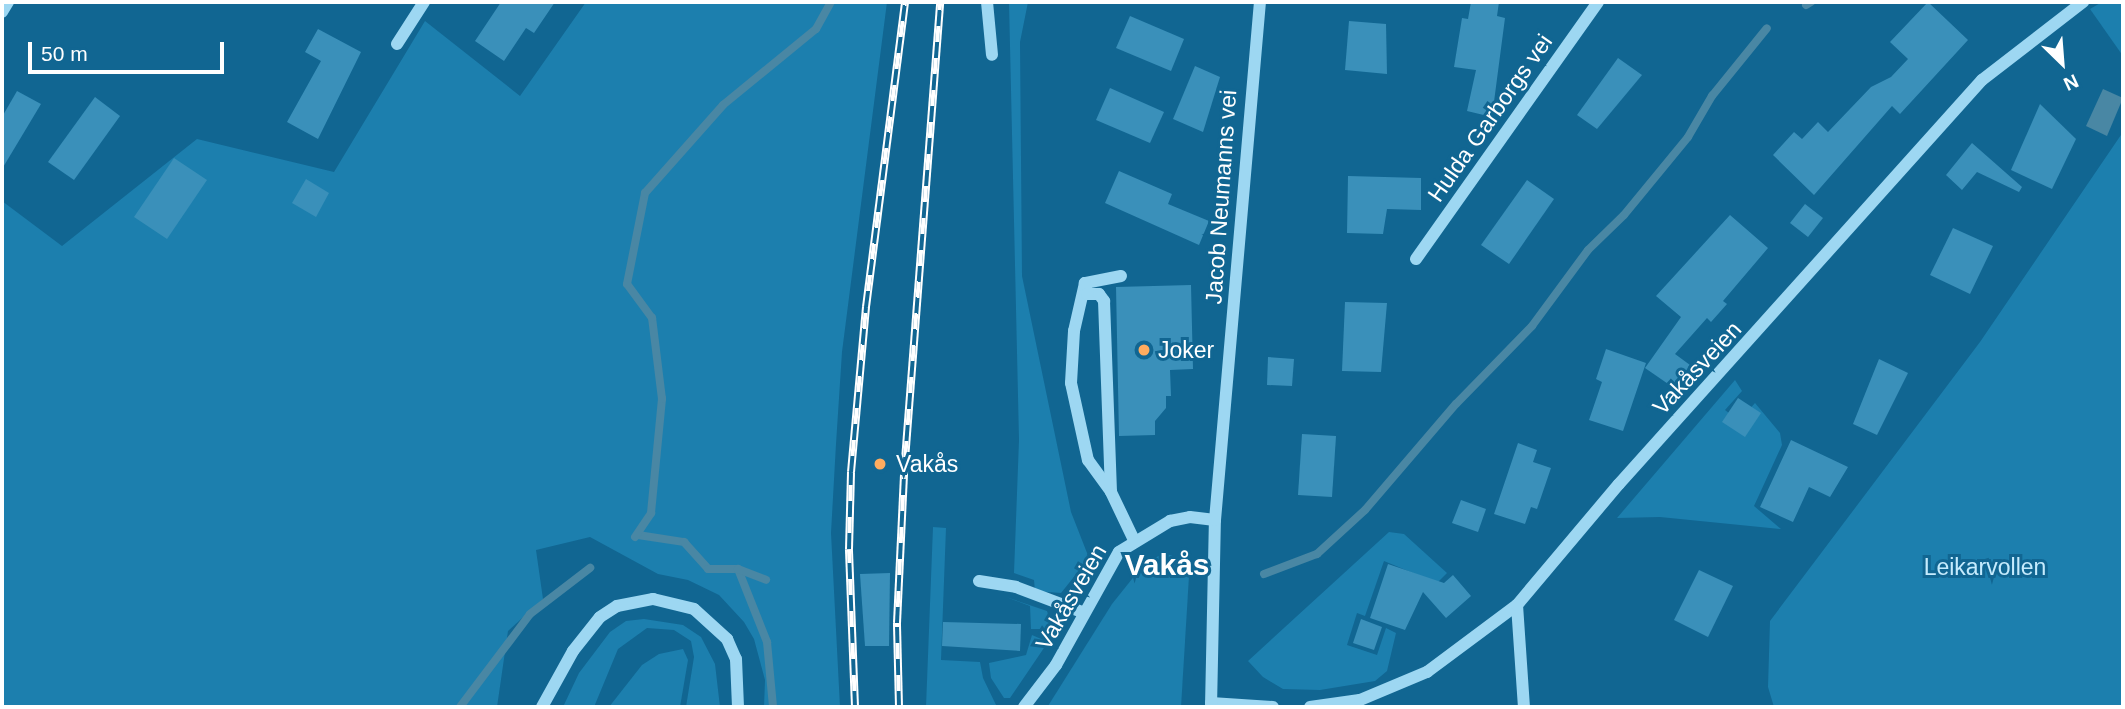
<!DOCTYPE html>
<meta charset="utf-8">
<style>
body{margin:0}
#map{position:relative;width:2125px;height:709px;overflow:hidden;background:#116692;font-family:Helvetica,sans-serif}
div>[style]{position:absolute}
.green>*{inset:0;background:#1c7fae}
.water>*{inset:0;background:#4987a4}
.stream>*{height:8px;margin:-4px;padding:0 4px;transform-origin:4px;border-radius:4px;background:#4987a4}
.building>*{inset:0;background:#3a90ba}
.minor>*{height:12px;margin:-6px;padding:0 6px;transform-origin:6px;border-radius:6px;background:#9dd7f2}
.rail>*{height:8px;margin-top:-4px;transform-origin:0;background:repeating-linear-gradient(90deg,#116692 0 16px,#fff 0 32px);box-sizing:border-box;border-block:2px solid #fff}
.dots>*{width:19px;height:19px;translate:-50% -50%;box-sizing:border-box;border:4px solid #116692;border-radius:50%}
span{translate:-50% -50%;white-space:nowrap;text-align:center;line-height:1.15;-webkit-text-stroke:6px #116692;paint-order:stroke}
.street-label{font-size:23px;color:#fff}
.poi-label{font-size:23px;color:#fff}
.left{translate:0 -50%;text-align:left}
.park-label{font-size:23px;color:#c5ebfd}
.district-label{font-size:30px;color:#fff;font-weight:700}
.frame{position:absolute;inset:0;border:4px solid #fff;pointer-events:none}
.north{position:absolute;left:2027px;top:28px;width:70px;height:70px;-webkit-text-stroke:5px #116692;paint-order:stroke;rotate:155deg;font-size:19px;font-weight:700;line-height:28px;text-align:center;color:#fff}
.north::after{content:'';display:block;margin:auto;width:24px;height:32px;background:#fff;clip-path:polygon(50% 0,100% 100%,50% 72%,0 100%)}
.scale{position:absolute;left:28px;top:42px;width:196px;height:32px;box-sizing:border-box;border:4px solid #fff;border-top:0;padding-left:9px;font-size:21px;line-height:24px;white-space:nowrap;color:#fff;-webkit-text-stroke:5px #116692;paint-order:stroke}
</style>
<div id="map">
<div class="green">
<i style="clip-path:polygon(586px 2px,887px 2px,842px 352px,836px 444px,831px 533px,840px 707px,764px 707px,765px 680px,754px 639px,744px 622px,719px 595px,688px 580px,658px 574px,590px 537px,536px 550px,543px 599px,508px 631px,497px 707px,2px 707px,2px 201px,62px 246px,197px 139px,334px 172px,425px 21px,520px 96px)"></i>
<i style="clip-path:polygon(1009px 2px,1028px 2px,1020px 42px,1022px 276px,1071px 512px,1089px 558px,1061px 593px,1035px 591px,1034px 580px,1014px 573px,1019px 440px)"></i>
<i style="clip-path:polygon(2102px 2px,2123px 2px,2123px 56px,2090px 9px)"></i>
<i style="clip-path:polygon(2123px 132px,2123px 707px,1774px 707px,1768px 687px,1770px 621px,1980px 342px)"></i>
<i style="clip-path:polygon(1735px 380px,1742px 391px,1725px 410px,1739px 421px,1755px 403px,1780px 433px,1782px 445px,1754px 506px,1781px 529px,1660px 517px,1617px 518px)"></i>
<i style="clip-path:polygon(933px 527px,946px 528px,941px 660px,980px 662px,983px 678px,997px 707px,926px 707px)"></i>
<i style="clip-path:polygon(1389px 532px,1404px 534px,1447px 573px,1437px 583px,1384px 561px,1365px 616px,1357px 613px,1347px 645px,1377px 655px,1386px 628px,1396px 633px,1387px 671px,1375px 681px,1320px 690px,1283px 689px,1263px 677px,1248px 661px)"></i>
<i style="clip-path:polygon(1164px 553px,1181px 559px,1189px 576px,1181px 707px,1048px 706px,1112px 604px,1144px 564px)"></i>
<i style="clip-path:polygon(1006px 597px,1047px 611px,1053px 629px,1031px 629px,1030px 606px)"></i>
<i style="clip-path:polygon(644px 619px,683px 625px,701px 637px,715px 664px,720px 707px,686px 707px,694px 657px,691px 641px,674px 630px,647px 628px,618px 649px,594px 707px,563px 707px,579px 673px,610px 632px,626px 621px)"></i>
<i style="clip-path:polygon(1032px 635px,1048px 642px,1010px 698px,1004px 698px,991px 678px,989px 663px,1026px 655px)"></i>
<i style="clip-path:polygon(683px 649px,688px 660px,680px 707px,609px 707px,642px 665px,659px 654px)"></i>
</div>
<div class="water">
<i style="clip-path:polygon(2103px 89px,2123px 98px,2107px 136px,2086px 126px)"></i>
</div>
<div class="stream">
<i style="left:1806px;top:5px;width:6px;rotate:-31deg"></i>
<i style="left:638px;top:535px;width:47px;rotate:8.7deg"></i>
<i style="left:684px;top:542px;width:36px;rotate:48deg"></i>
<i style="left:708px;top:569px;width:30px"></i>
<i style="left:738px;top:569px;width:79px;rotate:68.3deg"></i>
<i style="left:767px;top:642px;width:65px;rotate:84.7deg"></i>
<i style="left:635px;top:537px;width:29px;rotate:-56deg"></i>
<i style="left:651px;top:513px;width:115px;rotate:-84.5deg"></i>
<i style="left:662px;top:399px;width:82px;rotate:-97deg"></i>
<i style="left:652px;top:318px;width:42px;rotate:-126.3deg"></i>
<i style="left:627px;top:284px;width:93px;rotate:-78.8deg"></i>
<i style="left:645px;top:193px;width:118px;rotate:-48.4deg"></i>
<i style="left:723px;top:105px;width:120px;rotate:-39.3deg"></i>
<i style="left:816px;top:29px;width:31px;rotate:-61deg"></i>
<i style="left:738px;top:569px;width:30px;rotate:21deg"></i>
<i style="left:1264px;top:574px;width:57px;rotate:-20.7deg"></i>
<i style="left:1317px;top:554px;width:65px;rotate:-42.5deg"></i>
<i style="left:1365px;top:510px;width:140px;rotate:-49.4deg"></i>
<i style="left:1456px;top:404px;width:109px;rotate:-45.7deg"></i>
<i style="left:1532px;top:326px;width:94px;rotate:-53.6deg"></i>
<i style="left:1588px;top:250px;width:50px;rotate:-44.2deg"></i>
<i style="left:1624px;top:215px;width:101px;rotate:-50.6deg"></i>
<i style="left:1688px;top:137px;width:48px;rotate:-59.7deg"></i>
<i style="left:1712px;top:96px;width:87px;rotate:-51deg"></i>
<i style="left:460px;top:707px;width:116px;rotate:-53deg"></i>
<i style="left:530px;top:614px;width:76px;rotate:-37.5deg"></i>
</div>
<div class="building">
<i style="clip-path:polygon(501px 2px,555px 2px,534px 33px,526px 28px,504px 61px,475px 41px)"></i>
<i style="clip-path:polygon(1471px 2px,1499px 2px,1497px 16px,1505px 18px,1492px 117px,1467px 111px,1476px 70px,1454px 67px,1462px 18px,1468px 19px)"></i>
<i style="clip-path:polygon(1928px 2px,1968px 40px,1900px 114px,1892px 106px,1814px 195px,1773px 155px,1794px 132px,1802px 139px,1818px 122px,1828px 132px,1871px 87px,1891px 77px,1908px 59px,1890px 42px)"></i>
<i style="clip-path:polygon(1130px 16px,1184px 39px,1171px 71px,1116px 48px)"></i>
<i style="clip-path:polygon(1349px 21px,1386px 24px,1387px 74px,1345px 70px)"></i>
<i style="clip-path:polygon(318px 29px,361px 52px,318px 139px,287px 122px,321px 61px,305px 52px)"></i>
<i style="clip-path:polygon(1618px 58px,1642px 75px,1597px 129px,1577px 115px)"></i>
<i style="clip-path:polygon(1195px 66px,1220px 77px,1203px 132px,1173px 119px)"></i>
<i style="clip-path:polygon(1110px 88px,1164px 112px,1150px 143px,1096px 120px)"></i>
<i style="clip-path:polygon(17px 91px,41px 104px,2px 169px,2px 117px)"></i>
<i style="clip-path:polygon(95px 97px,120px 116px,74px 180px,48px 162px)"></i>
<i style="clip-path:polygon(2040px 104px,2076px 139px,2052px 189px,2011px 170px)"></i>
<i style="clip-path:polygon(1972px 143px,2022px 187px,2019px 192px,1977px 172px,1962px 190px,1946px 175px)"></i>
<i style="clip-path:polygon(174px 158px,207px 180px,167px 239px,134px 217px)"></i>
<i style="clip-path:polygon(1119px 171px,1172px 194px,1168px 204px,1209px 221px,1199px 245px,1105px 203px)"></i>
<i style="clip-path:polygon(1348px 176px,1421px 178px,1421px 210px,1387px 209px,1383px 234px,1347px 233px)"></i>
<i style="clip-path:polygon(306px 179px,329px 193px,316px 217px,292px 203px)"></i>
<i style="clip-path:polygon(1527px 180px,1554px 199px,1509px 264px,1481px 245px)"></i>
<i style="clip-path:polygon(1805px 204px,1823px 218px,1808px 237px,1790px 223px)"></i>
<i style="clip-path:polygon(1730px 215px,1768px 248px,1723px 301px,1727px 304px,1711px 322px,1707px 318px,1675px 354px,1690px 365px,1674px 388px,1645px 368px,1681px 317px,1656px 296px)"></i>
<i style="clip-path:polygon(1953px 228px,1993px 246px,1970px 294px,1930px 275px)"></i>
<i style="clip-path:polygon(1191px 285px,1193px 369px,1170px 370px,1171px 396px,1166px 396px,1166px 408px,1155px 421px,1155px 435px,1119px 436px,1116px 287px)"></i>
<i style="clip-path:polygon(1345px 302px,1387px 303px,1381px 372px,1342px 371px)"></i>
<i style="clip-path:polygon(1606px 349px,1646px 363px,1623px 431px,1589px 420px,1602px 382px,1596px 379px)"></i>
<i style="clip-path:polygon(1268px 357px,1294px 359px,1292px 386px,1267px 385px)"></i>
<i style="clip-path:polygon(1879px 359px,1908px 373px,1877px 435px,1853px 424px)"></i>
<i style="clip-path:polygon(1738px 398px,1761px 413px,1745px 437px,1722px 422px)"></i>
<i style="clip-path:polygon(1302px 434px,1336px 436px,1332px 497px,1298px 495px)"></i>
<i style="clip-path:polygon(1791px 440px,1848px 467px,1830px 497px,1809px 487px,1793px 522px,1760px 507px)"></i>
<i style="clip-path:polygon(1518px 443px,1537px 450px,1533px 462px,1551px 468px,1537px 509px,1531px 507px,1525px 524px,1494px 514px)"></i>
<i style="clip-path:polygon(1461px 500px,1486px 509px,1478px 532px,1452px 523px)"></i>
<i style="clip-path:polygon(1388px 564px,1444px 583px,1453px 575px,1471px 596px,1446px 618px,1423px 592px,1405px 630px,1370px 618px)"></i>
<i style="clip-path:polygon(1699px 570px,1733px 586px,1708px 637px,1674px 620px)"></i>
<i style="clip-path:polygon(890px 573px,889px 646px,865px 646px,860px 574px)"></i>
<i style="clip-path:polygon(1361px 619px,1382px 627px,1374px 650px,1353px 643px)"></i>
<i style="clip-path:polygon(943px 622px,1021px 624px,1020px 651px,942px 646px)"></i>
</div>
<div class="minor">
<i style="left:987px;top:2px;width:53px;rotate:84.6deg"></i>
<i style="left:2px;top:12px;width:12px;rotate:-59deg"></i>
<i style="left:397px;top:44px;width:50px;rotate:-57.3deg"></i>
<i style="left:1416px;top:259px;width:315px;rotate:-54.7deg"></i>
<i style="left:1121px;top:276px;width:37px;rotate:169deg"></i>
<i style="left:1085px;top:283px;width:49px;rotate:102.9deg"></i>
<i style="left:1074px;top:331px;width:52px;rotate:93.3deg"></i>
<i style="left:1071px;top:383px;width:79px;rotate:77.6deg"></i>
<i style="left:1088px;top:460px;width:39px;rotate:54deg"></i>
<i style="left:1111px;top:492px;width:53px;rotate:64.4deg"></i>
<i style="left:1085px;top:283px;width:11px;rotate:80deg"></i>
<i style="left:1087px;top:294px;width:12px"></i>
<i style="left:1099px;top:294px;width:9px;rotate:54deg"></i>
<i style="left:1104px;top:301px;width:191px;rotate:87.9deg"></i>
<i style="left:979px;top:581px;width:37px;rotate:9deg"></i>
<i style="left:1016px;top:587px;width:71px;rotate:20.7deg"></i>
<i style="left:1517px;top:605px;width:102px;rotate:86.1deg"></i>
<i style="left:1211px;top:703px;width:62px;rotate:3.7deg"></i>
<i style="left:542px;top:707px;width:64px;rotate:-61deg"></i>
<i style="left:573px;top:651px;width:43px;rotate:-51.5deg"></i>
<i style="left:600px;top:617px;width:20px;rotate:-33deg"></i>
<i style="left:617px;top:606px;width:37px;rotate:-11deg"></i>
<i style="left:653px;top:599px;width:42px;rotate:13.7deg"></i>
<i style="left:694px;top:609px;width:45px;rotate:42.3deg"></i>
<i style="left:727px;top:639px;width:22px;rotate:66deg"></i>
<i style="left:736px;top:659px;width:48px;rotate:87.6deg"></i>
<i style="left:1024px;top:707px;width:53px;rotate:-52.7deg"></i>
<i style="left:1056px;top:665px;width:129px;rotate:-60.9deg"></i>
<i style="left:1119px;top:552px;width:60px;rotate:-31.3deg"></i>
<i style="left:1170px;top:521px;width:20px;rotate:-11deg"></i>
<i style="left:1190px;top:517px;width:25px;rotate:7deg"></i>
<i style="left:1211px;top:707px;width:187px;rotate:-88.8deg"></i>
<i style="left:1215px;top:520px;width:520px;rotate:-85.04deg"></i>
<i style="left:1310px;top:707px;width:50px;rotate:-8deg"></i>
<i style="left:1360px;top:700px;width:73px;rotate:-22.7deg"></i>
<i style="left:1427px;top:672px;width:112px;rotate:-36.7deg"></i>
<i style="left:1517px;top:605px;width:158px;rotate:-49.9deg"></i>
<i style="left:1619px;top:484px;width:543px;rotate:-48.06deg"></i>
<i style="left:1982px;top:80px;width:128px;rotate:-37.7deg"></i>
</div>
<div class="rail">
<i style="left:855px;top:707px;width:158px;rotate:-92.2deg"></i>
<i style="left:849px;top:549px;width:77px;rotate:-88.5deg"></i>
<i style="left:851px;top:472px;width:166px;rotate:-84.8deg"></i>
<i style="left:866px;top:307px;width:307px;rotate:-82.7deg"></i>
<i style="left:899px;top:707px;width:84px;rotate:-91.4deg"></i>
<i style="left:897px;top:623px;width:150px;rotate:-87.3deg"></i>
<i style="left:904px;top:473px;width:472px;rotate:-85.6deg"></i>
</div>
<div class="dots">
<i style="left:1144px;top:350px;background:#ffac5f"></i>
<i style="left:880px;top:464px;background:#ffac5f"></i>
</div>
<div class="street-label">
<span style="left:1490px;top:118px;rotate:-55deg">Hulda Garborgs vei</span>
<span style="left:1221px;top:197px;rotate:-86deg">Jacob Neumanns vei</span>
<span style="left:1697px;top:368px;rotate:-47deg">Vakåsveien</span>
<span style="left:1071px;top:597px;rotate:-60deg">Vakåsveien</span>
</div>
<div class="poi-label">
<span class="left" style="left:1158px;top:350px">Joker</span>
<span class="left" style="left:896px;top:464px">Vakås</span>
</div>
<div class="park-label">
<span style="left:1985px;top:567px">Leikarvollen</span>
</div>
<div class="district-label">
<span style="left:1167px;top:565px">Vakås</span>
</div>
<div class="frame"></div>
<div class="north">N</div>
<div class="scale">50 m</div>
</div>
